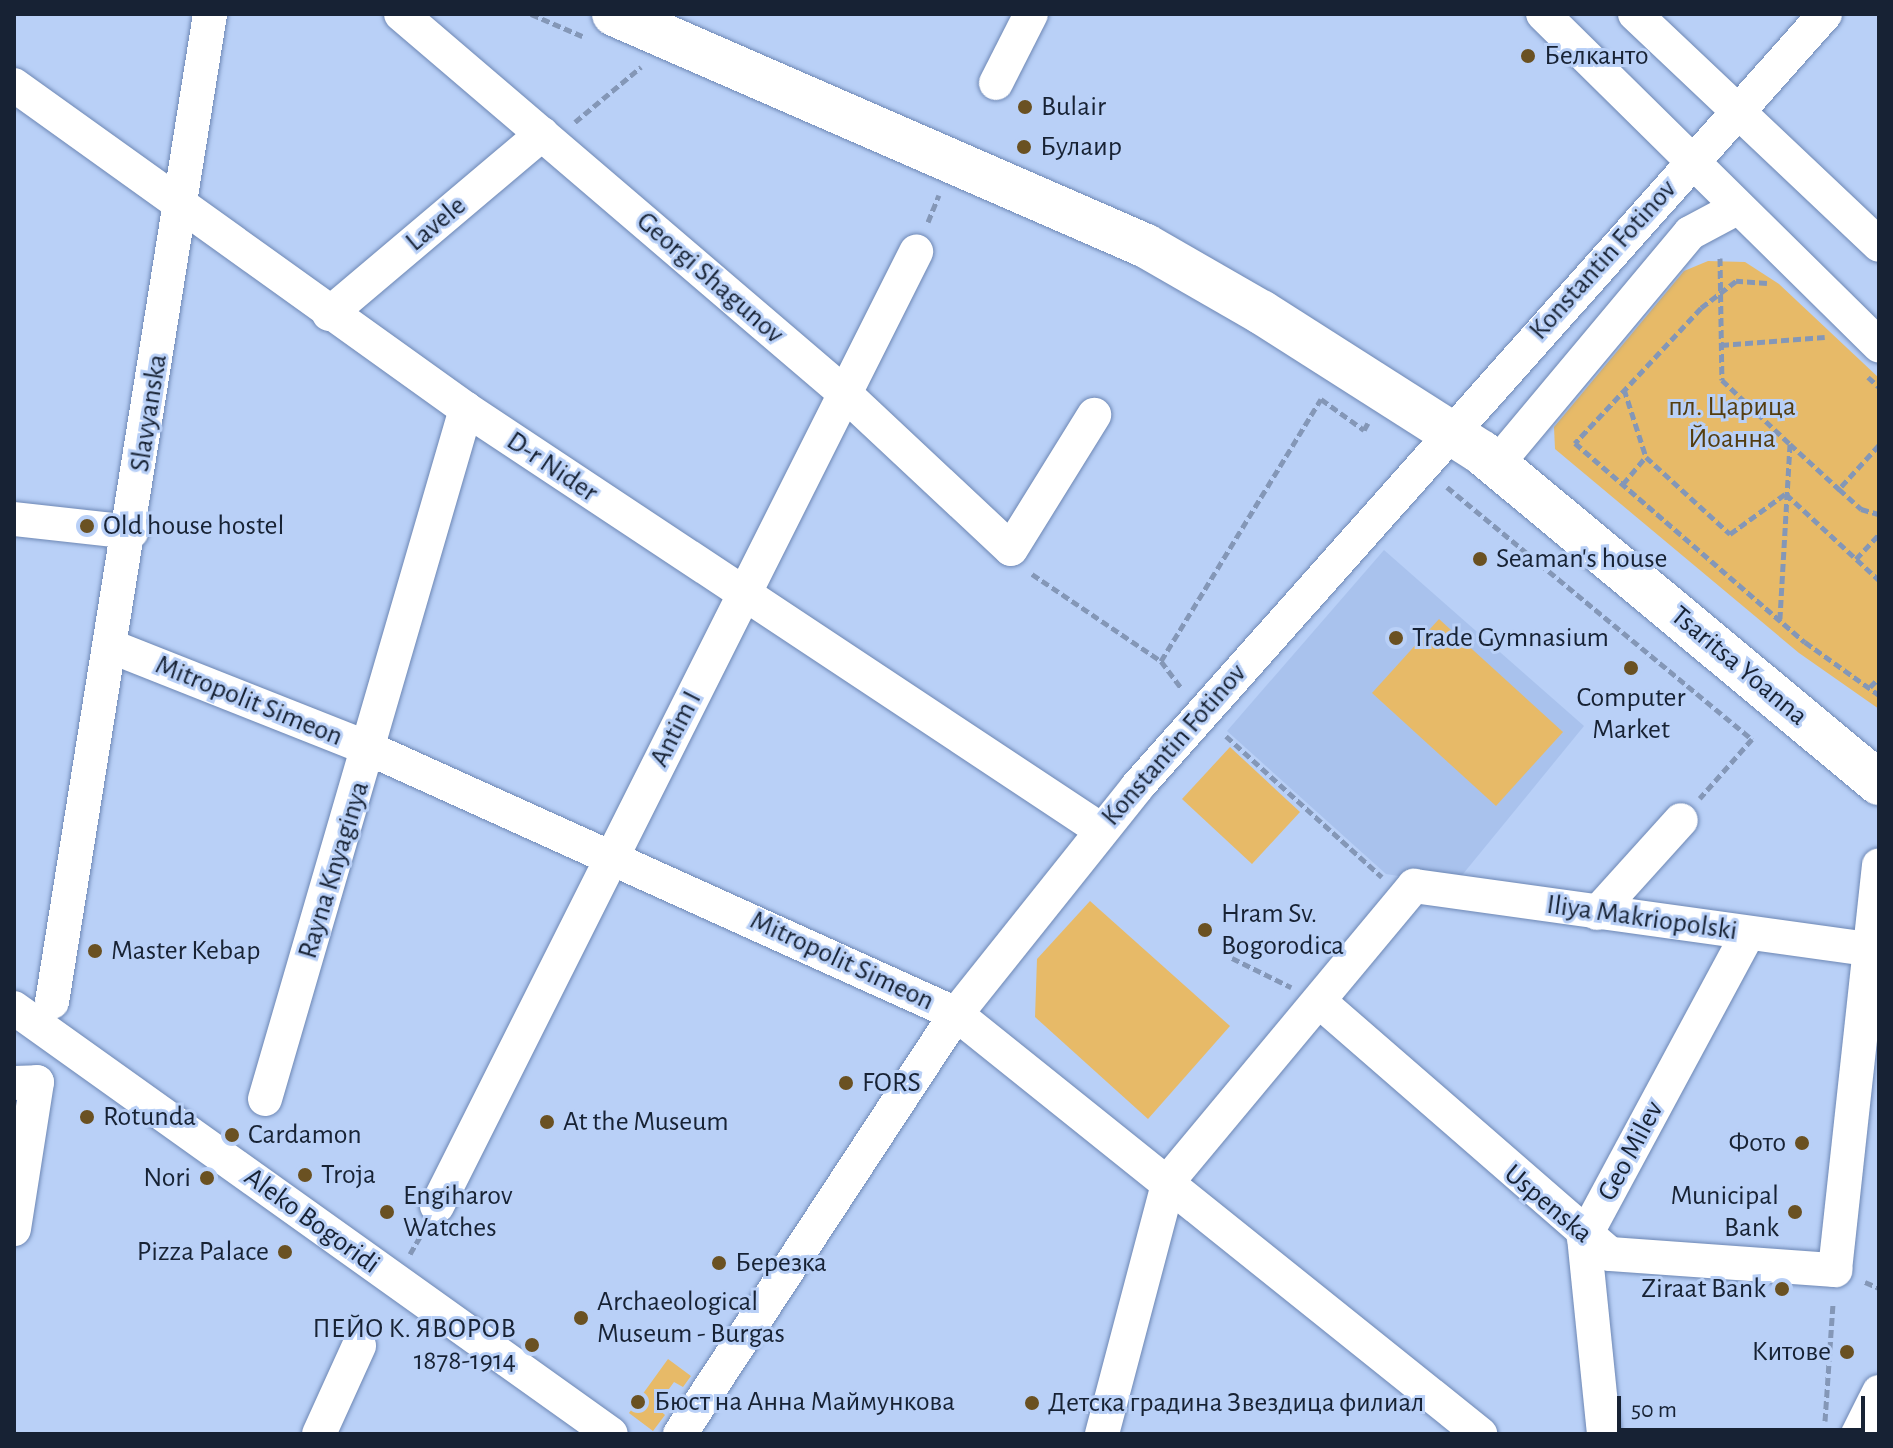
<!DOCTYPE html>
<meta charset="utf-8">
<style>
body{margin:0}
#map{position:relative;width:1893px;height:1448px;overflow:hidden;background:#b9d0f7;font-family:"Alegreya Sans",sans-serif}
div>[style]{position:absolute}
.built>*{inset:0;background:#a9c2ed}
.green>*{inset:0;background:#e7ba68}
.path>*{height:5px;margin-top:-2.5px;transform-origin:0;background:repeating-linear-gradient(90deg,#8497b7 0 8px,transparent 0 12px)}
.roads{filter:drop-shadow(0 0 2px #6d87b4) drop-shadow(0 0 2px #6d87b4)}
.minor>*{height:34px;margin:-17px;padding:0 17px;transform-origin:17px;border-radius:17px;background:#fff}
.major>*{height:44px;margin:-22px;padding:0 22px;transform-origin:22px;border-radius:22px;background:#fff}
.dots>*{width:22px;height:22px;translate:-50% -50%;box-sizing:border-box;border:4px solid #b9d0f7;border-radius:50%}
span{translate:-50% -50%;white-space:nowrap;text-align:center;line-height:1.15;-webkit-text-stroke:6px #b9d0f7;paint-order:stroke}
.poi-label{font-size:28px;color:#172234}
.left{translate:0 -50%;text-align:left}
.right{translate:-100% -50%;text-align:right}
.street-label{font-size:28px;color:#172234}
.park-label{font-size:28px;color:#543d0f}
.frame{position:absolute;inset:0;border:16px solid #172234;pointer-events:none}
.scale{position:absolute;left:1617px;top:1396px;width:248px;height:36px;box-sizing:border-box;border:4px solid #172234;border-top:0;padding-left:10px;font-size:24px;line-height:28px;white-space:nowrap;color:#172234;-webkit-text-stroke:6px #b9d0f7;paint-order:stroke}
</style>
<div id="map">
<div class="built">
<i style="clip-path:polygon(1384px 550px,1584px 726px,1454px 885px,1386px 874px,1227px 731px)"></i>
</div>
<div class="green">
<i style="clip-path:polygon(1708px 261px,1745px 262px,1779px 284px,1879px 378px,1879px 709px,1799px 653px,1555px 449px,1554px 427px,1684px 271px)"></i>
<i style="clip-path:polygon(1439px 619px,1563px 732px,1496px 806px,1372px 693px)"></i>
<i style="clip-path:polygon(1230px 747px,1300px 812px,1252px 864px,1182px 799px)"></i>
<i style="clip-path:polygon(1090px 901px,1230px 1026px,1148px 1119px,1035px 1017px,1037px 959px)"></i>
<i style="clip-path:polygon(668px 1359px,691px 1376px,683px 1387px,674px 1382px,656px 1407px,665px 1415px,653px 1431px,629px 1413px)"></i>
</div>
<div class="path">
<i style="left:531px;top:14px;width:56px;rotate:23.3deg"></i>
<i style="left:575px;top:122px;width:86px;rotate:-39.8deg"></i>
<i style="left:928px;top:222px;width:29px;rotate:-68deg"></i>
<i style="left:1720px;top:258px;width:122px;rotate:89.1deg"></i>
<i style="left:1722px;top:380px;width:93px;rotate:43.3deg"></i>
<i style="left:1790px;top:444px;width:175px;rotate:93.3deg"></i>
<i style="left:1767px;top:283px;width:31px;rotate:-176deg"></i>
<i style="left:1736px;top:281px;width:44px;rotate:142.4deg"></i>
<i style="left:1701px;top:308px;width:185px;rotate:133deg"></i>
<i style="left:1575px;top:443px;width:304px;rotate:40.9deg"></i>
<i style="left:1805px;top:642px;width:91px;rotate:35.6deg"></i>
<i style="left:1721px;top:345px;width:104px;rotate:-4.4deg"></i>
<i style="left:1868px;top:377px;width:15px;rotate:42deg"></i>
<i style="left:1624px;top:389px;width:71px;rotate:72.1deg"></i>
<i style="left:1646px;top:457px;width:114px;rotate:42.5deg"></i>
<i style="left:1730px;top:534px;width:68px;rotate:-36deg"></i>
<i style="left:1790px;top:444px;width:67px;rotate:42.6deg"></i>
<i style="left:1879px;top:445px;width:59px;rotate:132.3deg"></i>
<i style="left:1839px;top:489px;width:30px;rotate:42deg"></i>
<i style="left:1861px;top:509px;width:19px;rotate:16deg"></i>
<i style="left:1623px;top:484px;width:35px;rotate:-50deg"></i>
<i style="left:1447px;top:487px;width:396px;rotate:39.6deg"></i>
<i style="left:1752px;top:739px;width:79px;rotate:131.4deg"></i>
<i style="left:1786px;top:494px;width:127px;rotate:42.8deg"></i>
<i style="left:1856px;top:559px;width:34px;rotate:-47deg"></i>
<i style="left:1032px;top:574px;width:156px;rotate:34deg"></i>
<i style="left:1161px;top:661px;width:34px;rotate:53deg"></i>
<i style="left:1161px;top:661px;width:307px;rotate:-58.6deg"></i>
<i style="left:1321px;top:399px;width:53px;rotate:35.8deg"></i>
<i style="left:1364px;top:430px;width:8px;rotate:-60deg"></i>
<i style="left:1870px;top:687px;width:13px;rotate:-45deg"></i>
<i style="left:1226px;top:736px;width:210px;rotate:42.1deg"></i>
<i style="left:1232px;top:958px;width:66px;rotate:26.2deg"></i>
<i style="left:410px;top:1254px;width:22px;rotate:-60deg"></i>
<i style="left:1865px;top:1282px;width:15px;rotate:23deg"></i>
<i style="left:1825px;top:1421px;width:118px;rotate:-86.1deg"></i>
</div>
<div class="roads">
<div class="minor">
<i style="left:401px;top:14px;width:580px;rotate:40.53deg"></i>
<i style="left:842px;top:391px;width:231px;rotate:43.1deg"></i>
<i style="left:1011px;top:549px;width:158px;rotate:-58.2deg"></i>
<i style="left:1543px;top:14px;width:472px;rotate:44.6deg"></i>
<i style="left:1635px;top:14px;width:336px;rotate:43.4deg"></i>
<i style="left:996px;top:83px;width:77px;rotate:-63.1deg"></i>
<i style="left:14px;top:85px;width:556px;rotate:35.63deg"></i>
<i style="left:466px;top:409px;width:762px;rotate:33.54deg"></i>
<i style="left:329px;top:314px;width:279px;rotate:-40.2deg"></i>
<i style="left:1496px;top:465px;width:302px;rotate:-50.1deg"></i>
<i style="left:1690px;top:233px;width:51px;rotate:-28.1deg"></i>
<i style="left:14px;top:519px;width:118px;rotate:6.3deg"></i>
<i style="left:110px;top:646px;width:280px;rotate:21.6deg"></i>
<i style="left:370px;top:749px;width:643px;rotate:24.33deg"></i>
<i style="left:956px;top:1014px;width:672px;rotate:38.71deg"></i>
<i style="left:1597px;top:913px;width:125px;rotate:-47.9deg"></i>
<i style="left:52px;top:1002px;width:1001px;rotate:-80.91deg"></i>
<i style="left:1320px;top:1002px;width:384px;rotate:41deg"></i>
<i style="left:1610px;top:1254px;width:226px;rotate:4.1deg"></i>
<i style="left:1835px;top:1270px;width:407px;rotate:-83.8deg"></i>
<i style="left:14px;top:1008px;width:733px;rotate:35.51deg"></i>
<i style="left:14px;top:1083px;width:23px;rotate:-2deg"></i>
<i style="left:37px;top:1082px;width:149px;rotate:98.9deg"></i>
<i style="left:265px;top:1099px;width:719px;rotate:-73.76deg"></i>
<i style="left:437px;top:1206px;width:1068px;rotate:-63.34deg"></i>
<i style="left:319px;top:1434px;width:97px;rotate:-65.6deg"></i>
<i style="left:680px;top:1434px;width:503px;rotate:-56.69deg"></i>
<i style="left:956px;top:1014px;width:290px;rotate:-51.4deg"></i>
<i style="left:1137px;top:787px;width:1035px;rotate:-48.33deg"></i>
<i style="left:1102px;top:1434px;width:263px;rotate:-75.2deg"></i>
<i style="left:1169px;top:1180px;width:383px;rotate:-50.2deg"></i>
<i style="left:1414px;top:886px;width:460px;rotate:7.9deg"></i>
<i style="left:1604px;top:1434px;width:197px;rotate:-95.8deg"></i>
<i style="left:1584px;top:1238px;width:346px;rotate:-61.7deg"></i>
<i style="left:1858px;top:1434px;width:47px;rotate:-63.4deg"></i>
</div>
<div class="major">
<i style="left:614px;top:14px;width:580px;rotate:23.56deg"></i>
<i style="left:1146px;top:246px;width:133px;rotate:29.9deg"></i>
<i style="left:1261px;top:312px;width:261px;rotate:32.5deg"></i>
<i style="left:1481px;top:452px;width:518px;rotate:39.75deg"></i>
</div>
</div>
<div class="dots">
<i style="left:1528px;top:56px;background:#6a5122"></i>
<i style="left:1025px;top:107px;background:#6a5122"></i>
<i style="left:1024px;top:147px;background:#6a5122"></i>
<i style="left:87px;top:526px;background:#6a5122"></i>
<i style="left:1480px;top:559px;background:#6a5122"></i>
<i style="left:1396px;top:638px;background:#6a5122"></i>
<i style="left:1631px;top:668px;background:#6a5122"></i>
<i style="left:1205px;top:930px;background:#6a5122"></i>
<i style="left:95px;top:951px;background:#6a5122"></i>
<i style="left:846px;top:1083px;background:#6a5122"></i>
<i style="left:87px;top:1117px;background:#6a5122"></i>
<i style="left:547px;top:1122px;background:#6a5122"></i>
<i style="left:232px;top:1135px;background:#6a5122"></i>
<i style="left:1802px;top:1143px;background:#6a5122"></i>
<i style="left:305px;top:1175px;background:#6a5122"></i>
<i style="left:207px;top:1178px;background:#6a5122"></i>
<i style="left:387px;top:1212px;background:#6a5122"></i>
<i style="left:1795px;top:1212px;background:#6a5122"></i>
<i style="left:285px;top:1252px;background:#6a5122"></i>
<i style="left:719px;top:1263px;background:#6a5122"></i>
<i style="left:1782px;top:1289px;background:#6a5122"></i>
<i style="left:581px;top:1318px;background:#6a5122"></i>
<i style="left:532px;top:1345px;background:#6a5122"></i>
<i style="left:1847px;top:1352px;background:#6a5122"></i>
<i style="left:638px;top:1402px;background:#6a5122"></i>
<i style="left:1032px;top:1403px;background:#6a5122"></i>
</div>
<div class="poi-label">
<span class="left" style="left:1544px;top:56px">Белканто</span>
<span class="left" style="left:1041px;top:107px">Bulair</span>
<span class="left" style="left:1040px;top:147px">Булаир</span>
<span class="left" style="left:103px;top:526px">Old house hostel</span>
<span class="left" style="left:1496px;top:559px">Seaman's house</span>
<span class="left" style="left:1412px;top:638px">Trade Gymnasium</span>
<span style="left:1631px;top:714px">Computer<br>Market</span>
<span class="left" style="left:1221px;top:930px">Hram Sv.<br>Bogorodica</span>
<span class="left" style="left:111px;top:951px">Master Kebap</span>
<span class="left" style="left:862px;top:1083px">FORS</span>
<span class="left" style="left:103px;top:1117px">Rotunda</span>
<span class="left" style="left:563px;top:1122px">At the Museum</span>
<span class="left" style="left:248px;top:1135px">Cardamon</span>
<span class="right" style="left:1786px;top:1143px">Фото</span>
<span class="left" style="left:321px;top:1175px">Troja</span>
<span class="right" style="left:191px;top:1178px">Nori</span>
<span class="left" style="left:403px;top:1212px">Engiharov<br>Watches</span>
<span class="right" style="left:1779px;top:1212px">Municipal<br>Bank</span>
<span class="right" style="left:269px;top:1252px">Pizza Palace</span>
<span class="left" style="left:735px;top:1263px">Березка</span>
<span class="right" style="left:1766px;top:1289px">Ziraat Bank</span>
<span class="left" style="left:597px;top:1318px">Archaeological<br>Museum - Burgas</span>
<span class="right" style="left:516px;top:1345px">ПЕЙО К. ЯВОРОВ<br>1878-1914</span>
<span class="right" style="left:1831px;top:1352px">Китове</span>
<span class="left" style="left:654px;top:1402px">Бюст на Анна Маймункова</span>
<span class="left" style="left:1048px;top:1403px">Детска градина Звездица филиал</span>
</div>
<div class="street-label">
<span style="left:436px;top:224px;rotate:-40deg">Lavele</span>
<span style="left:1603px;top:260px;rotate:-48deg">Konstantin Fotinov</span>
<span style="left:710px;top:278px;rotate:41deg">Georgi Shagunov</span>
<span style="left:149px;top:413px;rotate:-81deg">Slavyanska</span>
<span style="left:552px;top:467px;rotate:34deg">D-r Nider</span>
<span style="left:1739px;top:666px;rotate:40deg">Tsaritsa Yoanna</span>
<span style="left:249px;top:701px;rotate:22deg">Mitropolit Simeon</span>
<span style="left:676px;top:729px;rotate:-63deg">Antim I</span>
<span style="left:1174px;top:745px;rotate:-49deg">Konstantin Fotinov</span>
<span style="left:334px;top:870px;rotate:-73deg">Rayna Knyaginya</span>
<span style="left:1642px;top:918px;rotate:8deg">Iliya Makriopolski</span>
<span style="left:842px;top:961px;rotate:25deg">Mitropolit Simeon</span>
<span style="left:1631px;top:1151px;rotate:-62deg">Geo Milev</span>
<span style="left:1548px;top:1204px;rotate:40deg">Uspenska</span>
<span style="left:312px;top:1221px;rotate:36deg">Aleko Bogoridi</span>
</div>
<div class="park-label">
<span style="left:1732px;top:423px">пл. Царица<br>Йоанна</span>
</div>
<div class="frame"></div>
<div class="scale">50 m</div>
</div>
